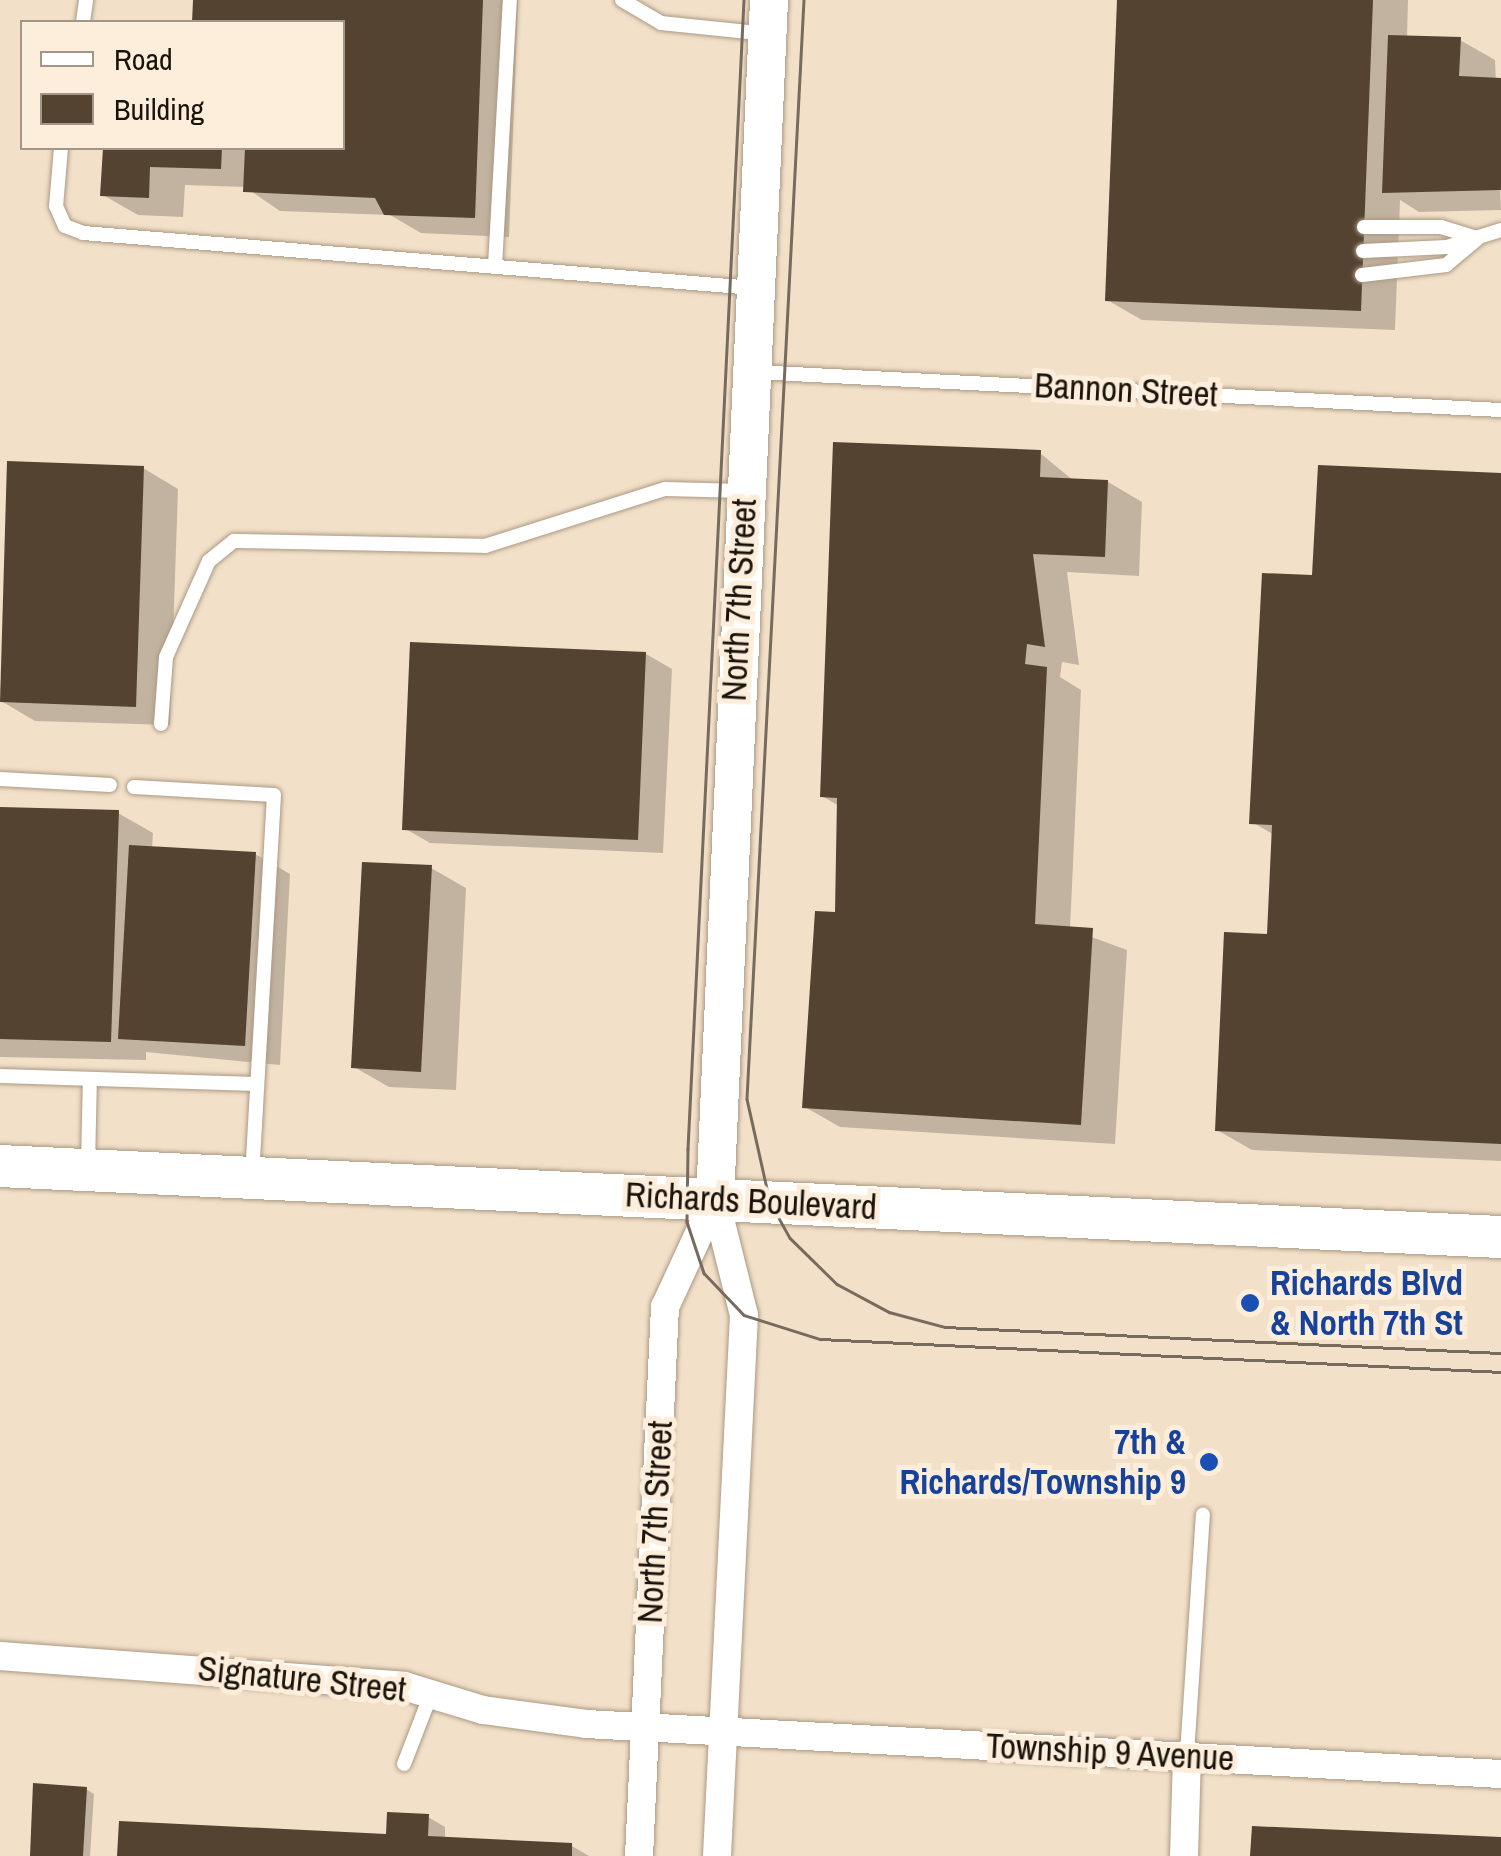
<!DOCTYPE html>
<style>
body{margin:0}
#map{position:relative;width:1501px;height:1856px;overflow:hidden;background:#f3e0c9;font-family:"Archivo Narrow",sans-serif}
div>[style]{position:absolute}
.shadow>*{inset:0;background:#0003}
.building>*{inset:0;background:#534330}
.roads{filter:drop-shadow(0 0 2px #ab9983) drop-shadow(0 0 2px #ab9983)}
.lane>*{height:14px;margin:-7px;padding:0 7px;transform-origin:7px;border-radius:7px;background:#fff}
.street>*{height:28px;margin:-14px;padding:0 14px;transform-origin:14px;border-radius:14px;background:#fff}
.secondary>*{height:38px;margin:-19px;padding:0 19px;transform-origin:19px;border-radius:19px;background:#fff}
.primary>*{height:42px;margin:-21px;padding:0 21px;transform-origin:21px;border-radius:21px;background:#fff}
.tram>*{height:2.5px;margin:-1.25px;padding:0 1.25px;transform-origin:1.25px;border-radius:1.25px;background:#776b5d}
.dots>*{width:28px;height:28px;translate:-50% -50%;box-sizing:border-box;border:5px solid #fdeedc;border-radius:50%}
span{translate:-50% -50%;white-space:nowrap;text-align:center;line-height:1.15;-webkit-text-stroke:10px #fdeedc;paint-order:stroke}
.street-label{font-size:35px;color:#19130b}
.transit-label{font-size:35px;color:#164399;font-weight:700}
.left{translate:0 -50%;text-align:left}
.right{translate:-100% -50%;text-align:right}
.legend{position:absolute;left:20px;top:20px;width:325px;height:130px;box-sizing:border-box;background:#fdeedc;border:2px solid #a29688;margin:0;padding:12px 18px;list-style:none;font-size:30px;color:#19130b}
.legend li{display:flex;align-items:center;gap:20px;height:50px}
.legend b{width:50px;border:2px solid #a29688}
</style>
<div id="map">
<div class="shadow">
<i style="clip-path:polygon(196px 0,518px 0,509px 237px,421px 233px,390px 215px,280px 211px,245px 187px,185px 185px,183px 217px,138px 215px,103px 195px,105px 148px,342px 148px,342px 22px,195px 22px)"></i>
<i style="clip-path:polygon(1120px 0,1408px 0,1407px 38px,1460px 40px,1495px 60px,1501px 210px,1419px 212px,1400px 200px,1395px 330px,1142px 320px,1107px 300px)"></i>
<i style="clip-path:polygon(1040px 453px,1074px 481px,1108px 482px,1142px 502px,1139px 576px,1067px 572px,1079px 665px,1062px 662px,1060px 677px,1081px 690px,1070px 929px,1127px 950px,1115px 1144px,840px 1127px,805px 1107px,837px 915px,839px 806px,822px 796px)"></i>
<i style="clip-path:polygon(143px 468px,178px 489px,170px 725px,35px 721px,1px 701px)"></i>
<i style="clip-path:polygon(1501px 476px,1501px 1161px,1252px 1150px,1217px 1130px,1269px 936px,1274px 835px,1252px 822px,1315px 578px)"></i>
<i style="clip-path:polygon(646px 654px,672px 669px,663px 853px,430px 843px,404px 828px)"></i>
<i style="clip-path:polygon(0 809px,118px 813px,153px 833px,152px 849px,255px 854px,290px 874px,280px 1065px,146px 1052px,146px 1060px,0 1057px)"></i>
<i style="clip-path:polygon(431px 868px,466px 888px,456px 1090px,389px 1087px,354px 1067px)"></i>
<i style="clip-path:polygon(86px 1789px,94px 1794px,90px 1856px,32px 1856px)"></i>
<i style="clip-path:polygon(428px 1817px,445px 1827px,445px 1840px,572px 1846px,589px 1856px,120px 1856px,388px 1836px)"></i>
</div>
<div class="building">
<i style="clip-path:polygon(193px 0,483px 0,475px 218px,384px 215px,375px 198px,243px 192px,245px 148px,342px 148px,342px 22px,192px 22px)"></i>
<i style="clip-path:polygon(1117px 0,1373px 0,1361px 311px,1105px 301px)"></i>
<i style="clip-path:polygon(1388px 35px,1461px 37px,1459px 76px,1501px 78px,1501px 190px,1382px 193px)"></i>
<i style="clip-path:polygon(103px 148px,222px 148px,221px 169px,150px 167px,149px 198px,100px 196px)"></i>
<i style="clip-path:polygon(833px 442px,1041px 450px,1040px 477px,1108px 480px,1105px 557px,1033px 554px,1045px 647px,1027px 644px,1025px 664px,1047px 667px,1035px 924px,1093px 928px,1081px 1125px,802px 1108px,815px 911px,835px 912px,837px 798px,820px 797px)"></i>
<i style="clip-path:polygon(7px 461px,144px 466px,136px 707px,0 702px)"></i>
<i style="clip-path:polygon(1318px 465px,1501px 473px,1501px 1144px,1215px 1131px,1224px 932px,1267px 934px,1272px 825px,1249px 824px,1262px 573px,1312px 575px)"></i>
<i style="clip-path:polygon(410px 642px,646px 652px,638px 840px,402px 830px)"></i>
<i style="clip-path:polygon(0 807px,119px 810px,111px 1042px,0 1039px)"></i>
<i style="clip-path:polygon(129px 845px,256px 852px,245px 1046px,118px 1039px)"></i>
<i style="clip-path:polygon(362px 862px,432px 865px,421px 1072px,351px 1068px)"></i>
<i style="clip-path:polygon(33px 1783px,87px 1787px,83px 1856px,30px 1856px)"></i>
<i style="clip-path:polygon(387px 1812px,429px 1814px,428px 1836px,572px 1843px,572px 1856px,117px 1856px,119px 1821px,386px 1834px)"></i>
<i style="clip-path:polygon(1252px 1826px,1501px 1837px,1501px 1856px,1250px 1856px)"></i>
</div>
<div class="roads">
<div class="lane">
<i style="left:622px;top:0;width:45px;rotate:30.5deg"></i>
<i style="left:661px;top:23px;width:107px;rotate:5.9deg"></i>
<i style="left:83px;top:22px;width:22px;rotate:-82deg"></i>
<i style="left:61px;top:148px;width:58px;rotate:94.9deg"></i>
<i style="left:56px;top:206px;width:22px;rotate:66deg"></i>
<i style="left:65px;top:226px;width:19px;rotate:21deg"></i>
<i style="left:83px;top:233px;width:673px;rotate:4.69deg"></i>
<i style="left:1364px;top:227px;width:77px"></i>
<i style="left:1441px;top:227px;width:38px;rotate:17deg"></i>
<i style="left:1363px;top:251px;width:84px;rotate:-2.7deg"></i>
<i style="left:1447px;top:247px;width:57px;rotate:-17.5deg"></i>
<i style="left:495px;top:266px;width:266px;rotate:-86.8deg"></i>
<i style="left:1362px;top:275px;width:85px;rotate:-6.8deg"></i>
<i style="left:1446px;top:265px;width:40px;rotate:-40deg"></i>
<i style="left:753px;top:372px;width:749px;rotate:2.91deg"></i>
<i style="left:161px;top:724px;width:67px;rotate:-85.7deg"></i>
<i style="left:166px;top:657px;width:105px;rotate:-65.9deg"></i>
<i style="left:209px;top:561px;width:32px;rotate:-39deg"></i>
<i style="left:234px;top:541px;width:251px;rotate:1.1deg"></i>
<i style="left:485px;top:546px;width:189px;rotate:-17.6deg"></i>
<i style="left:665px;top:489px;width:78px;rotate:1.5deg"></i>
<i style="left:0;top:779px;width:110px;rotate:3.1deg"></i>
<i style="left:134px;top:787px;width:140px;rotate:3.3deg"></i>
<i style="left:274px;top:795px;width:378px;rotate:93.3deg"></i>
<i style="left:0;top:1076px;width:257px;rotate:1.8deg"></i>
<i style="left:88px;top:1164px;width:85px;rotate:-88.7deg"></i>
<i style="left:1187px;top:1754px;width:240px;rotate:-86.2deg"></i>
<i style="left:404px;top:1764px;width:75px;rotate:-68.9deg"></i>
</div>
<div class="street">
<i style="left:715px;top:1199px;width:120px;rotate:76deg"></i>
<i style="left:744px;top:1315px;width:542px;rotate:92.86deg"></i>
<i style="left:0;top:1656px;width:405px;rotate:4.2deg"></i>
<i style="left:404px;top:1686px;width:83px;rotate:16.9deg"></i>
<i style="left:483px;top:1710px;width:104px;rotate:7.7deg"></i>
<i style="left:586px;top:1724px;width:916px;rotate:3.13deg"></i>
<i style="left:639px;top:1856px;width:550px;rotate:-87.29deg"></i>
<i style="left:665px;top:1307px;width:119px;rotate:-65.2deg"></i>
<i style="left:1184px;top:1856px;width:102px;rotate:-88.3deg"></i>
</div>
<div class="secondary">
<i style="left:715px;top:1199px;width:1200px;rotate:-87.42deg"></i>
</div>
<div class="primary">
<i style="left:0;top:1166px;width:1503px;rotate:2.71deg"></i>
</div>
</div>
<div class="tram">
<i style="left:744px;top:0;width:1150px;rotate:92.79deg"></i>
<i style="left:688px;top:1149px;width:73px;rotate:90.8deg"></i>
<i style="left:687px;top:1222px;width:54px;rotate:71.6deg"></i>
<i style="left:704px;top:1273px;width:58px;rotate:46.4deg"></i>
<i style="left:744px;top:1315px;width:80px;rotate:17.5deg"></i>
<i style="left:820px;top:1339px;width:682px;rotate:2.77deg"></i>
<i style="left:804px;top:0;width:1100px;rotate:92.97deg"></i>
<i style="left:747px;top:1099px;width:106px;rotate:77.4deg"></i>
<i style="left:770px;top:1202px;width:41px;rotate:60.9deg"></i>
<i style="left:790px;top:1238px;width:66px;rotate:44.4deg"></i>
<i style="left:837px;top:1284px;width:59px;rotate:28.3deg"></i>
<i style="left:889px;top:1312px;width:58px;rotate:15deg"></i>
<i style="left:945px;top:1327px;width:557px;rotate:2.68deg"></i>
</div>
<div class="dots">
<i style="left:1250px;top:1303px;background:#1a4fb4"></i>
<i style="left:1209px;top:1462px;background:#1a4fb4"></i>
</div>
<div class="street-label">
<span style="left:1126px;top:390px;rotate:3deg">Bannon Street</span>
<span style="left:739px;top:600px;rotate:-87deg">North 7th Street</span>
<span style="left:751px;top:1201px;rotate:3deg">Richards Boulevard</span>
<span style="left:655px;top:1522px;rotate:-87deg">North 7th Street</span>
<span style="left:302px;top:1679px;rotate:6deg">Signature Street</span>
<span style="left:1110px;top:1752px;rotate:3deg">Township 9 Avenue</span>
</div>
<div class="transit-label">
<span class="left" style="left:1270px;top:1303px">Richards Blvd<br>&amp; North 7th St</span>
<span class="right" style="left:1186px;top:1462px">7th &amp;<br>Richards/Township 9</span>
</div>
<ul class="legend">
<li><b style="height:12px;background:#fff"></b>Road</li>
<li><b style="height:28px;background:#534330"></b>Building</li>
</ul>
</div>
